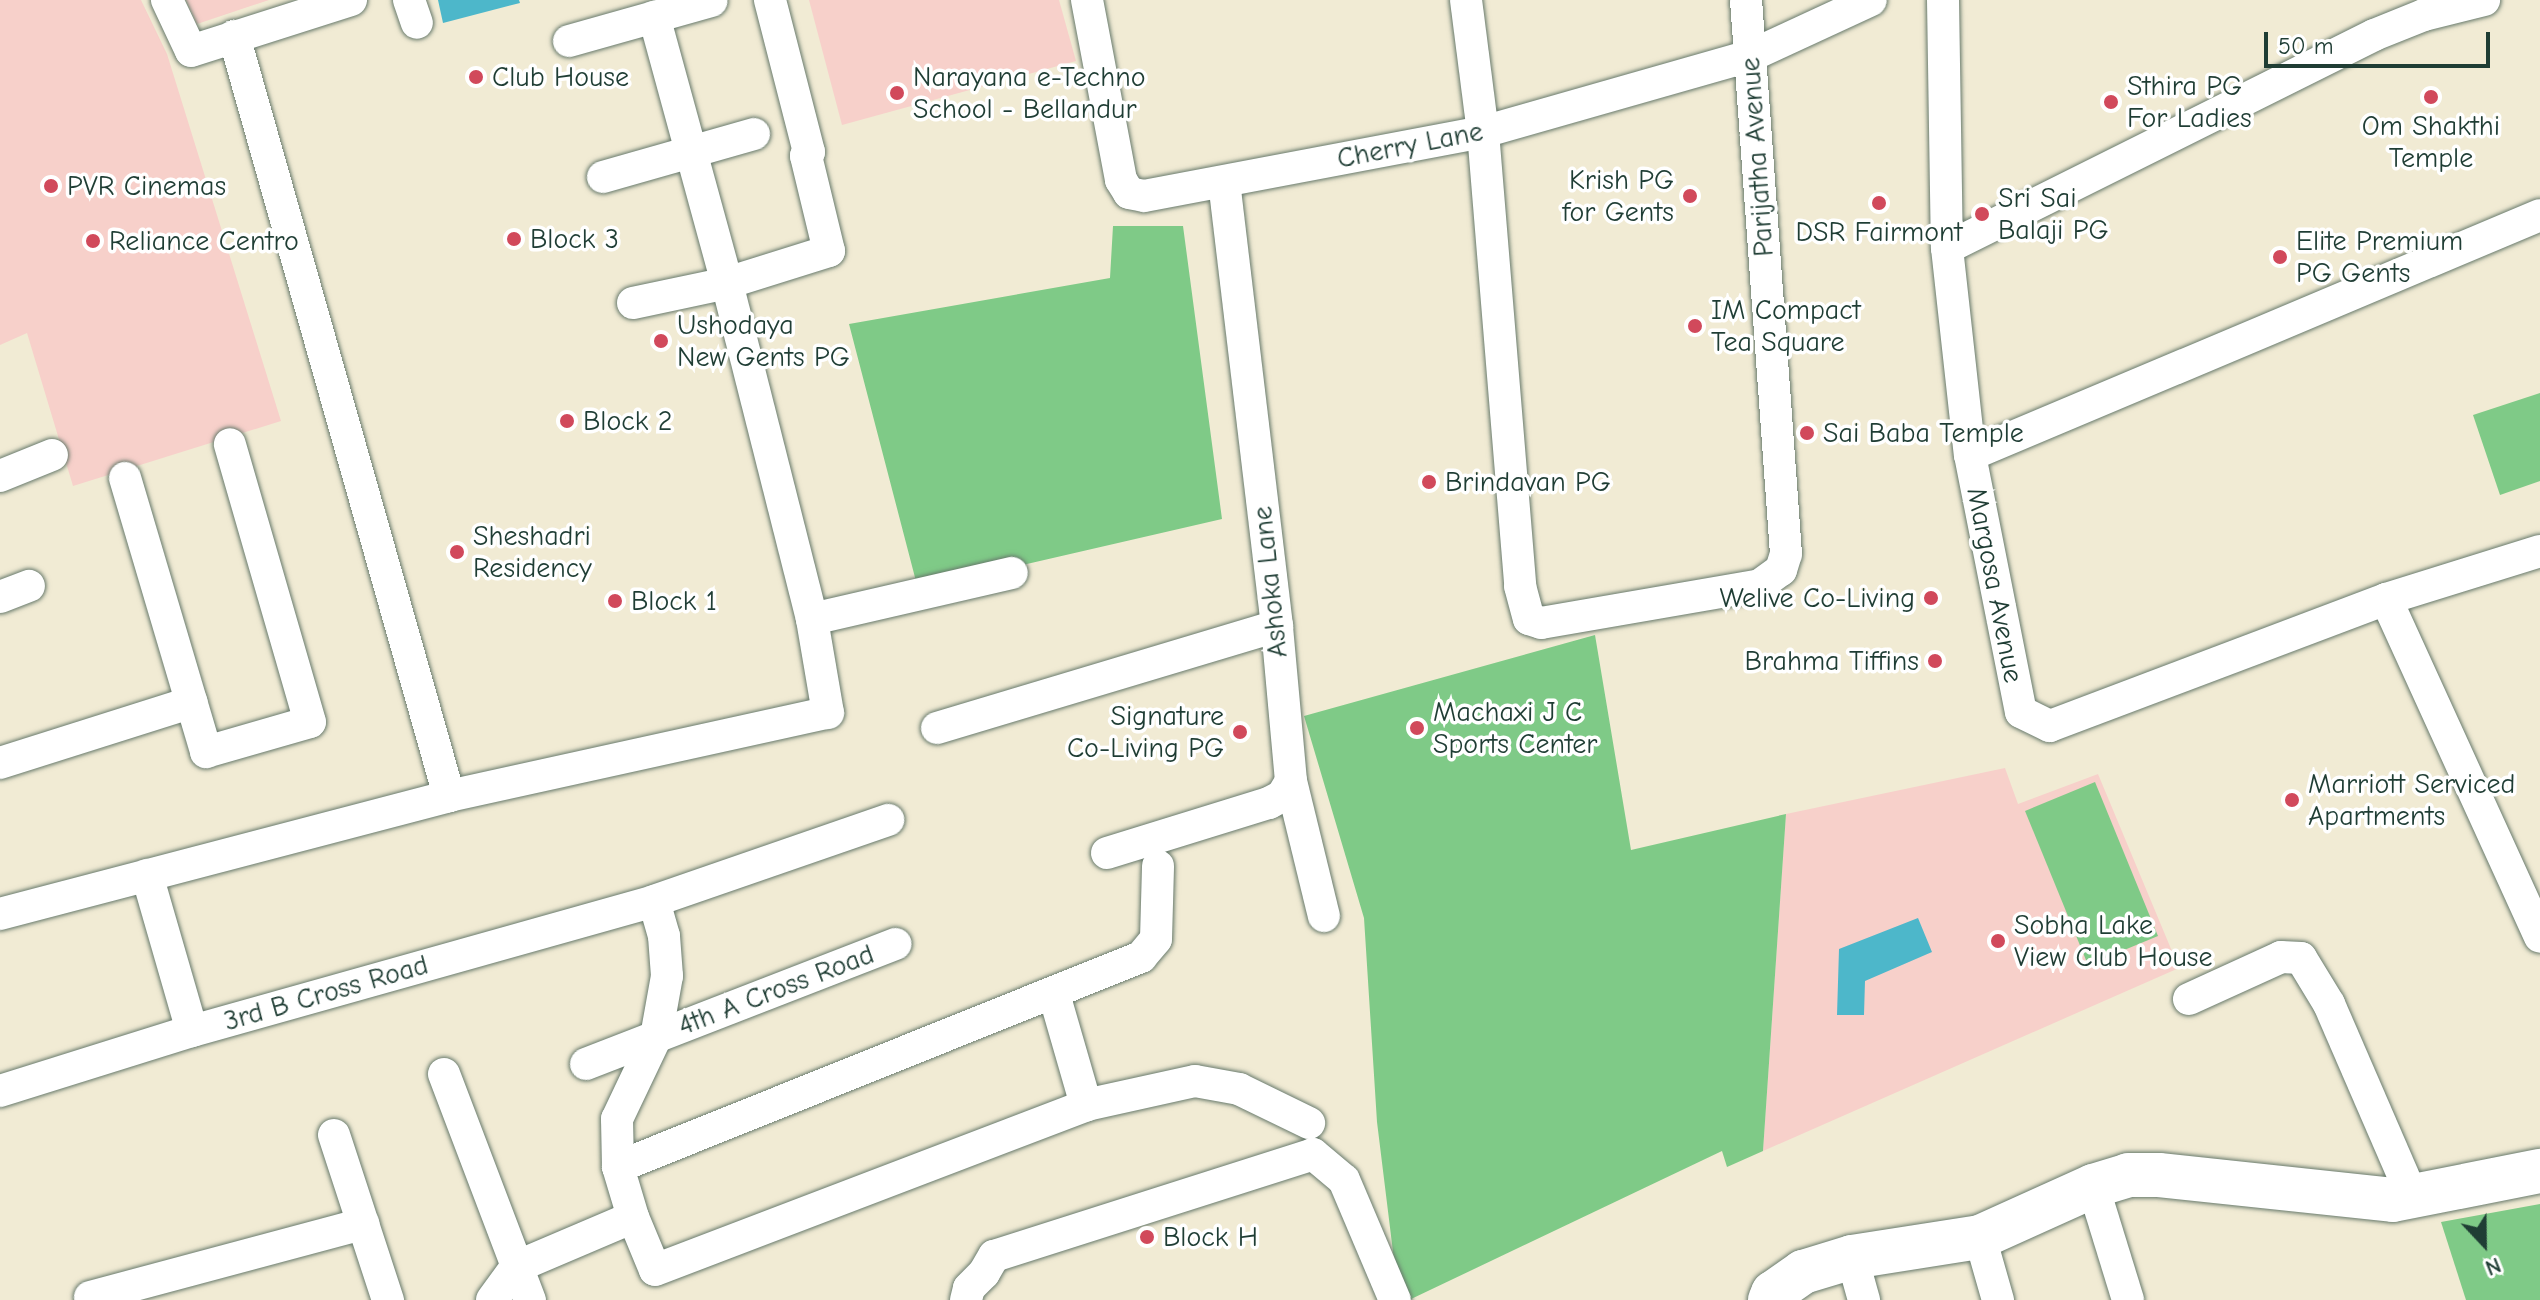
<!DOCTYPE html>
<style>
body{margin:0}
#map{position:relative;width:2540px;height:1300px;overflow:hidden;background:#f1ebd4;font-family:"Comic Neue",sans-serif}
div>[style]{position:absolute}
.built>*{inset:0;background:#f7d0ca}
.green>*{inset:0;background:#7fca87}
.water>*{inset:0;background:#4db7ca}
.roads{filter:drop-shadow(0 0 2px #687a6c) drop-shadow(0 0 2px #687a6c)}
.street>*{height:32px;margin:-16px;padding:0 16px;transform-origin:16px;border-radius:16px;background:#fff}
.secondary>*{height:44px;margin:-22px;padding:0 22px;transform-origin:22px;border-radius:22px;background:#fff}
.dots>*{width:22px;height:22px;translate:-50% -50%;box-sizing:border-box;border:4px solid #fff;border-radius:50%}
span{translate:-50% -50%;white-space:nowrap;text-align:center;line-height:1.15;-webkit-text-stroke:7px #fff;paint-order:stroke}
.poi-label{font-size:28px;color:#1f3d34}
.left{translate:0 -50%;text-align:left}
.right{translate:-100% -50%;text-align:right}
.street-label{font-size:28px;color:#1f3d34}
.north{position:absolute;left:2444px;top:1204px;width:80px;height:80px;-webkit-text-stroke:6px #fff;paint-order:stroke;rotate:158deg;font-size:22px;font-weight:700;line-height:32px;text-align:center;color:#1f3d34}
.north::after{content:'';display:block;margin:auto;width:28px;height:36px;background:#1f3d34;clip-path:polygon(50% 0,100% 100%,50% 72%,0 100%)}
.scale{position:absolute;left:2264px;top:32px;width:226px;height:36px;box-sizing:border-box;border:4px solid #1f3d34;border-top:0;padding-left:10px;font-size:24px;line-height:28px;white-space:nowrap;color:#1f3d34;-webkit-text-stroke:6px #fff;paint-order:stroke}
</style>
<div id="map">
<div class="built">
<i style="clip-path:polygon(0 0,141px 0,167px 54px,281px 421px,73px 486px,27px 333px,0 345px)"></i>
<i style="clip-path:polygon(186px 0,269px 0,197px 24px)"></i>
<i style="clip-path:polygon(809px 0,1059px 0,1076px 61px,842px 125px)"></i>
<i style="clip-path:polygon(2005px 768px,2018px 804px,2098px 774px,2179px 968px,1763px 1151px,1786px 814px)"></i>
</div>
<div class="green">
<i style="clip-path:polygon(1113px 226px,1183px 226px,1222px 519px,918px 589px,849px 324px,1110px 278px)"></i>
<i style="clip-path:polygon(2540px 393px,2540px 481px,2500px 495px,2473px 415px)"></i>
<i style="clip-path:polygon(1595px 635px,1631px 850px,1786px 814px,1763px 1151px,1727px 1167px,1722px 1151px,1409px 1300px,1394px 1260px,1377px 1122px,1364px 918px,1304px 716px)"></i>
<i style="clip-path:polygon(2095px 782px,2158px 936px,2088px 965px,2025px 811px)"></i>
<i style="clip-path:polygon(2540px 1204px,2540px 1300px,2466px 1300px,2441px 1222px)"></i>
</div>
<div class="water">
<i style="clip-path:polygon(438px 0,519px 0,520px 3px,443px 23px)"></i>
<i style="clip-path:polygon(1918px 918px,1932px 952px,1865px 981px,1864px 1015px,1837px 1015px,1839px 949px)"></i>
</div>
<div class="roads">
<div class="street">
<i style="left:167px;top:0;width:56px;rotate:64.8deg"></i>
<i style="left:191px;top:51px;width:168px;rotate:-17.7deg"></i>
<i style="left:409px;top:0;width:24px;rotate:71deg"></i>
<i style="left:1087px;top:0;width:183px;rotate:79.3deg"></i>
<i style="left:1121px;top:180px;width:15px;rotate:58deg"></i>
<i style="left:1129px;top:193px;width:15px;rotate:11deg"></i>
<i style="left:1144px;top:196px;width:345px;rotate:-10.7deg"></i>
<i style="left:1483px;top:132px;width:278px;rotate:-15.9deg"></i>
<i style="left:1750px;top:56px;width:133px;rotate:-24.8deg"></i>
<i style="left:1466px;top:0;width:133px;rotate:82.7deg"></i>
<i style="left:1483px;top:132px;width:456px;rotate:85.3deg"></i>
<i style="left:1520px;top:586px;width:34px;rotate:75deg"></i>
<i style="left:1529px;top:619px;width:13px;rotate:18deg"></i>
<i style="left:1541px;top:623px;width:222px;rotate:-9.8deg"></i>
<i style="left:1760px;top:585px;width:26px;rotate:-36deg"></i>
<i style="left:1781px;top:570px;width:17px;rotate:-73deg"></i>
<i style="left:1786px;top:554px;width:555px;rotate:-94.13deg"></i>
<i style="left:1943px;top:0;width:248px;rotate:89.1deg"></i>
<i style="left:1947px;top:248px;width:208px;rotate:83.7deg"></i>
<i style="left:1970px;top:455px;width:262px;rotate:78.8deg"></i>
<i style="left:2021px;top:712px;width:32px;rotate:26deg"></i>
<i style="left:2050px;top:726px;width:359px;rotate:-20.7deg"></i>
<i style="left:2386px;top:599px;width:161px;rotate:-17.3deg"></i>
<i style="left:234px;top:36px;width:790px;rotate:74.2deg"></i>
<i style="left:569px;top:41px;width:148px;rotate:-15.7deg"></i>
<i style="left:603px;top:177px;width:157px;rotate:-15.9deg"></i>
<i style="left:1947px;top:248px;width:477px;rotate:-26.5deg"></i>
<i style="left:2374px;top:35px;width:54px;rotate:-21.8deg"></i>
<i style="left:2424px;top:15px;width:62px;rotate:-14deg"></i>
<i style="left:633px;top:303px;width:96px;rotate:-12deg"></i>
<i style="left:727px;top:283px;width:107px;rotate:-17.4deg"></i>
<i style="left:829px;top:251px;width:98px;rotate:-103.6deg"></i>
<i style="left:806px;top:156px;width:5px;rotate:-53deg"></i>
<i style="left:809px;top:152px;width:157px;rotate:-104.4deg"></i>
<i style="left:1970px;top:455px;width:618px;rotate:-22.83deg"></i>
<i style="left:0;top:476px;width:56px;rotate:-22deg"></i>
<i style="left:125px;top:478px;width:286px;rotate:73.5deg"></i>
<i style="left:206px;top:752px;width:108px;rotate:-16.1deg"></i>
<i style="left:310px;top:722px;width:289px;rotate:-106.1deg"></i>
<i style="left:0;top:597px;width:31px;rotate:-21deg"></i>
<i style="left:2386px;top:599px;width:371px;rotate:65.5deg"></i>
<i style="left:812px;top:619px;width:205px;rotate:-13deg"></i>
<i style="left:937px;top:728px;width:355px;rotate:-16.7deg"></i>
<i style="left:0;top:763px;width:201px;rotate:-17.6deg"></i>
<i style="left:1291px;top:781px;width:139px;rotate:76.3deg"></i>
<i style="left:1107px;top:853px;width:170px;rotate:-17.2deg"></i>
<i style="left:1269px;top:803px;width:15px;rotate:-28deg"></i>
<i style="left:1282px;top:796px;width:17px;rotate:-59deg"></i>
<i style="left:1291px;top:781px;width:156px;rotate:-95.2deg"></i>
<i style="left:1277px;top:626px;width:446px;rotate:-96.8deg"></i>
<i style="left:147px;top:875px;width:162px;rotate:73.9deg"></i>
<i style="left:0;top:914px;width:464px;rotate:-14.7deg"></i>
<i style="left:449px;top:796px;width:388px;rotate:-12.4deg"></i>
<i style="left:828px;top:713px;width:95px;rotate:-99.7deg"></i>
<i style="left:812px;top:619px;width:347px;rotate:-104.2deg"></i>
<i style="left:727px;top:283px;width:276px;rotate:-105.3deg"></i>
<i style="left:1054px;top:994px;width:116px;rotate:73.9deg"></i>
<i style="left:2189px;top:999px;width:101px;rotate:-24.5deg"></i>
<i style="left:2281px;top:957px;width:20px;rotate:3deg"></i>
<i style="left:2301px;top:958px;width:54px;rotate:58.7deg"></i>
<i style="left:2329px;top:1004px;width:209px;rotate:66.6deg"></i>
<i style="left:586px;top:1064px;width:332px;rotate:-21.2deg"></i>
<i style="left:444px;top:1074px;width:242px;rotate:69.2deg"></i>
<i style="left:0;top:1091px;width:201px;rotate:-17.4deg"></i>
<i style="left:192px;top:1031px;width:480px;rotate:-15.7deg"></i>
<i style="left:654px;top:901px;width:248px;rotate:-19.1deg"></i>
<i style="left:334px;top:1135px;width:174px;rotate:71.9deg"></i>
<i style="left:618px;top:1167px;width:564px;rotate:-21.88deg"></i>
<i style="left:1141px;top:957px;width:23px;rotate:-50deg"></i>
<i style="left:1156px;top:939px;width:73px;rotate:-88.4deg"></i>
<i style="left:2093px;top:1186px;width:119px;rotate:72.9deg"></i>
<i style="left:633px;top:1217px;width:57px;rotate:67.5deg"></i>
<i style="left:655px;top:1270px;width:462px;rotate:-20.9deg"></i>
<i style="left:1086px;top:1105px;width:112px;rotate:-12.4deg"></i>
<i style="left:1195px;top:1081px;width:45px;rotate:10.3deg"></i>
<i style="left:1239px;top:1089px;width:78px;rotate:25.9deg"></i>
<i style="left:1980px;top:1237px;width:66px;rotate:74.1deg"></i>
<i style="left:1852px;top:1257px;width:45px;rotate:74.4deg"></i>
<i style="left:90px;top:1297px;width:283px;rotate:-15deg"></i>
<i style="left:492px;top:1300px;width:41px;rotate:-54deg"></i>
<i style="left:516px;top:1267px;width:127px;rotate:-23.1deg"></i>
<i style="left:633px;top:1217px;width:52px;rotate:-106.7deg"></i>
<i style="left:618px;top:1167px;width:48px;rotate:-91.2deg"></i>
<i style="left:617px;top:1119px;width:91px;rotate:-64.6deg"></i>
<i style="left:656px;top:1037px;width:62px;rotate:-79.8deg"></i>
<i style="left:667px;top:976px;width:40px;rotate:-94.3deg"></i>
<i style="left:664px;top:936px;width:36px;rotate:-106deg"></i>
<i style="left:966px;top:1300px;width:12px;rotate:-76deg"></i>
<i style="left:969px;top:1288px;width:21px;rotate:-45deg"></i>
<i style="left:984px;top:1273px;width:20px;rotate:-60deg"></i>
<i style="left:994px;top:1256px;width:335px;rotate:-17.7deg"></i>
<i style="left:1313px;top:1154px;width:40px;rotate:40deg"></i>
<i style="left:1344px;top:1180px;width:130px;rotate:67deg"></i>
</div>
<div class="secondary">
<i style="left:1770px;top:1300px;width:8px;rotate:-67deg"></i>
<i style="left:1773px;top:1293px;width:37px;rotate:-35deg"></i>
<i style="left:1803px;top:1272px;width:51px;rotate:-17deg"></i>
<i style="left:1852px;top:1257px;width:130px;rotate:-8.9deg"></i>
<i style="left:1980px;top:1237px;width:124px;rotate:-24.3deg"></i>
<i style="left:2093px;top:1186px;width:37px;rotate:-17deg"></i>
<i style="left:2128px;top:1175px;width:31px"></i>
<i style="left:2159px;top:1175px;width:235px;rotate:6.1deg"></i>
<i style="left:2393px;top:1200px;width:150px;rotate:-11.2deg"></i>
</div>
</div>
<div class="dots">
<i style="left:476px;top:77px;background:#d1495b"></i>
<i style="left:897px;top:93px;background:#d1495b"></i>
<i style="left:2431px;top:97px;background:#d1495b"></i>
<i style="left:2111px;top:102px;background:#d1495b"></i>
<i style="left:51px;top:186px;background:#d1495b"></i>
<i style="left:1690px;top:196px;background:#d1495b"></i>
<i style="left:1879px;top:203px;background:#d1495b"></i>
<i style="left:1982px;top:214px;background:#d1495b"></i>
<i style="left:514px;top:239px;background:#d1495b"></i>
<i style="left:93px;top:241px;background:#d1495b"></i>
<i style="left:2280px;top:257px;background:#d1495b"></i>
<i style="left:1695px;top:326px;background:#d1495b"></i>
<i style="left:661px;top:341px;background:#d1495b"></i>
<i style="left:567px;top:421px;background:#d1495b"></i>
<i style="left:1807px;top:433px;background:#d1495b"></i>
<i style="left:1429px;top:482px;background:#d1495b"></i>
<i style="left:457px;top:552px;background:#d1495b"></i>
<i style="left:1931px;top:598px;background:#d1495b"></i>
<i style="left:615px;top:601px;background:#d1495b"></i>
<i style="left:1935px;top:661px;background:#d1495b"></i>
<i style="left:1417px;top:728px;background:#d1495b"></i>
<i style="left:1240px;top:732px;background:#d1495b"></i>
<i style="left:2292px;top:800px;background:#d1495b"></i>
<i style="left:1998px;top:941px;background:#d1495b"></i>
<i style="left:1147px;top:1237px;background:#d1495b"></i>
</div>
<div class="poi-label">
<span class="left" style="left:492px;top:77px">Club House</span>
<span class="left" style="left:913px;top:93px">Narayana e-Techno<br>School - Bellandur</span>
<span class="left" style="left:2127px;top:102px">Sthira PG<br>For Ladies</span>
<span style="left:2431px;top:142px">Om Shakthi<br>Temple</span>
<span class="right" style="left:1674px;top:196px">Krish PG<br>for Gents</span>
<span class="left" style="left:67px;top:186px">PVR Cinemas</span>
<span class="left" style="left:1998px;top:214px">Sri Sai<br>Balaji PG</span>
<span style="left:1879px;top:232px">DSR Fairmont</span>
<span class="left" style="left:530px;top:239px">Block 3</span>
<span class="left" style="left:109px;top:241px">Reliance Centro</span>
<span class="left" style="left:2296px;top:257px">Elite Premium<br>PG Gents</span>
<span class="left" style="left:1711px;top:326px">IM Compact<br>Tea Square</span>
<span class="left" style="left:677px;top:341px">Ushodaya<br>New Gents PG</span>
<span class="left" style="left:583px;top:421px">Block 2</span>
<span class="left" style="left:1823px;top:433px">Sai Baba Temple</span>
<span class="left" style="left:1445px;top:482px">Brindavan PG</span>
<span class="left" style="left:473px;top:552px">Sheshadri<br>Residency</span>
<span class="right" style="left:1915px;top:598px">Welive Co-Living</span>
<span class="left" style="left:631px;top:601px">Block 1</span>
<span class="right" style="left:1919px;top:661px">Brahma Tiffins</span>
<span class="left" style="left:1433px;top:728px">Machaxi J C<br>Sports Center</span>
<span class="right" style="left:1224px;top:732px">Signature<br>Co-Living PG</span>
<span class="left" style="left:2308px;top:800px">Marriott Serviced<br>Apartments</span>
<span class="left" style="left:2014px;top:941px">Sobha Lake<br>View Club House</span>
<span class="left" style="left:1163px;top:1237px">Block H</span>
</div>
<div class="street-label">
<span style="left:1410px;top:145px;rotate:-11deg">Cherry Lane</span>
<span style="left:1757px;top:157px;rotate:-94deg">Parijatha Avenue</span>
<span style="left:1270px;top:582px;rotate:-96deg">Ashoka Lane</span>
<span style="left:1995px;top:585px;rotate:79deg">Margosa Avenue</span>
<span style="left:776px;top:990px;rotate:-21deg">4th A Cross Road</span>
<span style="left:326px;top:993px;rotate:-16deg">3rd B Cross Road</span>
</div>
<div class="north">N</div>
<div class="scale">50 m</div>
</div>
